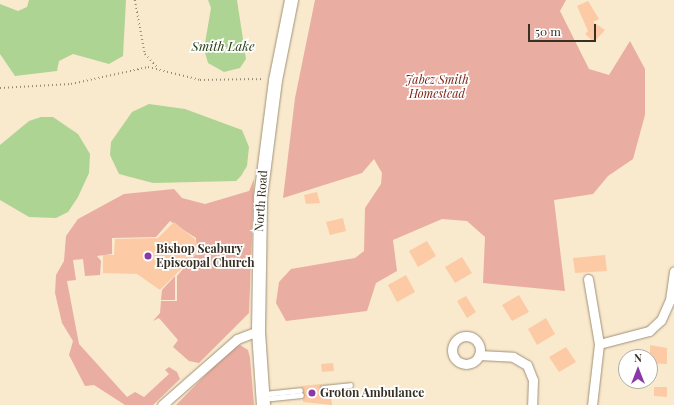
<!DOCTYPE html>
<style>
body{margin:0}
#map{position:relative;width:674px;height:405px;overflow:hidden;background:#f9e9cd;font-family:"Playfair Display",serif}
div>[style]{position:absolute}
.green>*{inset:0;background:#eaada1}
.water>*{inset:0;background:#aed494}
.building>*{inset:0;background:#fdcaa6}
.path>*{height:1.5px;margin-top:-0.75px;transform-origin:0;background:repeating-linear-gradient(90deg,#968b78 0 1px,transparent 0 4px)}
.roads{filter:drop-shadow(0 0 1px #a09177) drop-shadow(0 0 1px #a09177)}
.lane>*{height:4.5px;margin:-2.25px;padding:0 2.25px;transform-origin:2.25px;border-radius:2.25px;background:#fff}
.street>*{height:9px;margin:-4.5px;padding:0 4.5px;transform-origin:4.5px;border-radius:4.5px;background:#fff}
.street>.ring{margin:-4.5px;padding:0;box-sizing:content-box;background:none;border:9px solid #fff;border-radius:50%}
.secondary>*{height:13px;margin:-6.5px;padding:0 6.5px;transform-origin:6.5px;border-radius:6.5px;background:#fff}
.dots>*{width:11px;height:11px;translate:-50% -50%;box-sizing:border-box;border:2px solid #fff;border-radius:50%}
span{translate:-50% -50%;white-space:nowrap;text-align:center;line-height:1.15;-webkit-text-stroke:3.5px #fff;paint-order:stroke}
.park-label{font-size:12px;color:#781f11;font-style:italic}
.street-label{font-size:12px;color:#363025}
.poi-label{font-size:12px;color:#363025;font-weight:700}
.left{translate:0 -50%;text-align:left}
.water-label{font-size:13px;color:#273f13;font-style:italic}
.north{position:absolute;left:618px;top:349px;width:40px;height:40px;box-sizing:border-box;background:#fff;border:1px solid #afaca8;border-radius:50%;rotate:0deg;font-size:11px;font-weight:700;line-height:16px;text-align:center;color:#363025}
.north::after{content:'';display:block;margin:auto;width:14px;height:18px;background:#8a39a9;clip-path:polygon(50% 0,100% 100%,50% 72%,0 100%)}
.scale{position:absolute;left:528px;top:24px;width:68px;height:18px;box-sizing:border-box;border:2px solid #363025;border-top:0;padding-left:5px;font-size:12px;line-height:14px;white-space:nowrap;color:#363025;-webkit-text-stroke:3px #fff;paint-order:stroke}
</style>
<div id="map">
<div class="green">
<i style="clip-path:polygon(315px 0,566px 0,560px 11px,589px 69px,609px 75px,630px 41px,645px 69px,645px 115px,633px 159px,608px 176px,593px 194px,554px 200px,565px 291px,483px 283px,485px 237px,467px 221px,442px 219px,393px 240px,397px 271px,376px 283px,367px 311px,286px 321px,276px 303px,279px 282px,291px 269px,355px 258px,364px 251px,365px 208px,381px 184px,382px 173px,374px 159px,362px 173px,283px 198px,295px 98px)"></i>
<i style="clip-path:polygon(254px 179px,249px 313px,199px 363px,189px 361px,173px 347px,178px 340px,159px 318px,153px 321px,160px 313px,161px 301px,177px 301px,177px 276px,197px 253px,196px 238px,170px 221px,156px 237px,112px 238px,112px 254px,97px 256px,101px 261px,100px 275px,85px 276px,83px 259px,73px 260px,76px 280px,67px 281px,79px 344px,127px 397px,135px 392px,144px 397px,169px 374px,165px 370px,169px 367px,177px 372px,180px 379px,153px 405px,125px 405px,94px 385px,85px 386px,69px 355px,73px 341px,62px 323px,55px 293px,56px 275px,64px 261px,66px 236px,78px 219px,124px 194px,174px 189px,182px 198px,205px 204px,249px 191px)"></i>
<i style="clip-path:polygon(175px 276px,175px 300px,161px 300px,162px 290px)"></i>
<i style="clip-path:polygon(240px 345px,248px 350px,250px 358px,254px 405px,176px 405px,232px 348px)"></i>
</div>
<div class="water">
<i style="clip-path:polygon(29px 0,126px 0,123px 56px,109px 64px,73px 54px,59px 61px,57px 71px,15px 76px,0 54px,0 4px,18px 11px,27px 7px)"></i>
<i style="clip-path:polygon(208px 0,237px 0,246px 59px,240px 68px,224px 72px,208px 63px,204px 49px,211px 8px)"></i>
<i style="clip-path:polygon(149px 104px,185px 109px,242px 130px,249px 147px,247px 166px,241px 176px,236px 181px,153px 183px,119px 174px,110px 155px,111px 142px,132px 112px)"></i>
<i style="clip-path:polygon(41px 117px,53px 117px,78px 134px,90px 154px,89px 173px,78px 197px,68px 212px,56px 218px,29px 217px,0 200px,0 145px,29px 121px)"></i>
</div>
<div class="building">
<i style="clip-path:polygon(588px 1px,599px 19px,593px 22px,605px 30px,594px 42px,585px 34px,588px 31px,577px 6px)"></i>
<i style="clip-path:polygon(317px 192px,320px 203px,306px 204px,304px 195px)"></i>
<i style="clip-path:polygon(343px 218px,346px 231px,330px 235px,326px 222px)"></i>
<i style="clip-path:polygon(174px 222px,195px 239px,198px 248px,195px 255px,160px 290px,137px 274px,103px 273px,103px 255px,114px 255px,115px 239px,158px 238px)"></i>
<i style="clip-path:polygon(427px 241px,436px 256px,418px 267px,409px 251px)"></i>
<i style="clip-path:polygon(605px 255px,607px 271px,575px 273px,573px 258px)"></i>
<i style="clip-path:polygon(462px 257px,472px 273px,455px 283px,445px 267px)"></i>
<i style="clip-path:polygon(406px 275px,415px 292px,397px 302px,388px 285px)"></i>
<i style="clip-path:polygon(519px 295px,529px 312px,512px 321px,502px 305px)"></i>
<i style="clip-path:polygon(466px 296px,476px 312px,467px 318px,457px 301px)"></i>
<i style="clip-path:polygon(546px 318px,555px 334px,537px 345px,528px 329px)"></i>
<i style="clip-path:polygon(650px 345px,667px 348px,667px 364px,650px 363px)"></i>
<i style="clip-path:polygon(566px 347px,576px 362px,559px 372px,549px 357px)"></i>
<i style="clip-path:polygon(333px 363px,334px 371px,322px 372px,321px 364px)"></i>
<i style="clip-path:polygon(322px 384px,320px 395px,331px 397px,332px 405px,303px 402px,301px 386px)"></i>
<i style="clip-path:polygon(654px 387px,667px 387px,667px 397px,654px 396px)"></i>
</div>
<div class="path">
<i style="left:135px;top:0;width:55px;rotate:79.5deg"></i>
<i style="left:145px;top:54px;width:18px;rotate:47deg"></i>
<i style="left:0;top:88px;width:71px;rotate:-3.2deg"></i>
<i style="left:71px;top:84px;width:79px;rotate:-12.4deg"></i>
<i style="left:148px;top:67px;width:54px;rotate:14deg"></i>
<i style="left:200px;top:80px;width:64px;rotate:-0.9deg"></i>
</div>
<div class="roads">
<div class="lane">
<i style="left:323px;top:388px;width:27px;rotate:-6deg"></i>
<i style="left:323px;top:393px;width:28px;rotate:-4deg"></i>
<i style="left:264px;top:394px;width:36px;rotate:-6deg"></i>
<i style="left:263px;top:399px;width:38px;rotate:-6deg"></i>
</div>
<div class="street">
<i style="left:588px;top:279px;width:66px;rotate:80.4deg"></i>
<i style="left:599px;top:344px;width:61px;rotate:96.5deg"></i>
<i class="ring" style="left:452px;top:336px;width:19px;height:19px"></i>
<i style="left:599px;top:344px;width:52px;rotate:-14.6deg"></i>
<i style="left:649px;top:331px;width:16px;rotate:-43deg"></i>
<i style="left:661px;top:320px;width:22px;rotate:-66deg"></i>
<i style="left:670px;top:300px;width:29px;rotate:-82deg"></i>
<i style="left:479px;top:355px;width:34px;rotate:3deg"></i>
<i style="left:513px;top:357px;width:16px;rotate:30deg"></i>
<i style="left:527px;top:365px;width:16px;rotate:68deg"></i>
<i style="left:533px;top:380px;width:25px;rotate:92deg"></i>
<i style="left:162px;top:405px;width:100px;rotate:-41.3deg"></i>
<i style="left:237px;top:339px;width:22px;rotate:-21deg"></i>
</div>
<div class="secondary">
<i style="left:263px;top:405px;width:74px;rotate:-93.9deg"></i>
<i style="left:258px;top:331px;width:134px;rotate:-89.1deg"></i>
<i style="left:260px;top:197px;width:118px;rotate:-82.7deg"></i>
<i style="left:275px;top:80px;width:82px;rotate:-78.7deg"></i>
</div>
</div>
<div class="dots">
<i style="left:148px;top:256px;background:#8a39a9"></i>
<i style="left:312px;top:393px;background:#8a39a9"></i>
</div>
<div class="park-label">
<span style="left:437px;top:87px">Jabez Smith<br>Homestead</span>
</div>
<div class="street-label">
<span style="left:261px;top:201px;rotate:-86deg">North Road</span>
</div>
<div class="poi-label">
<span class="left" style="left:156px;top:256px">Bishop Seabury<br>Episcopal Church</span>
<span class="left" style="left:320px;top:393px">Groton Ambulance</span>
</div>
<div class="water-label">
<span style="left:223px;top:46px">Smith Lake</span>
</div>
<div class="north">N</div>
<div class="scale">50 m</div>
</div>
